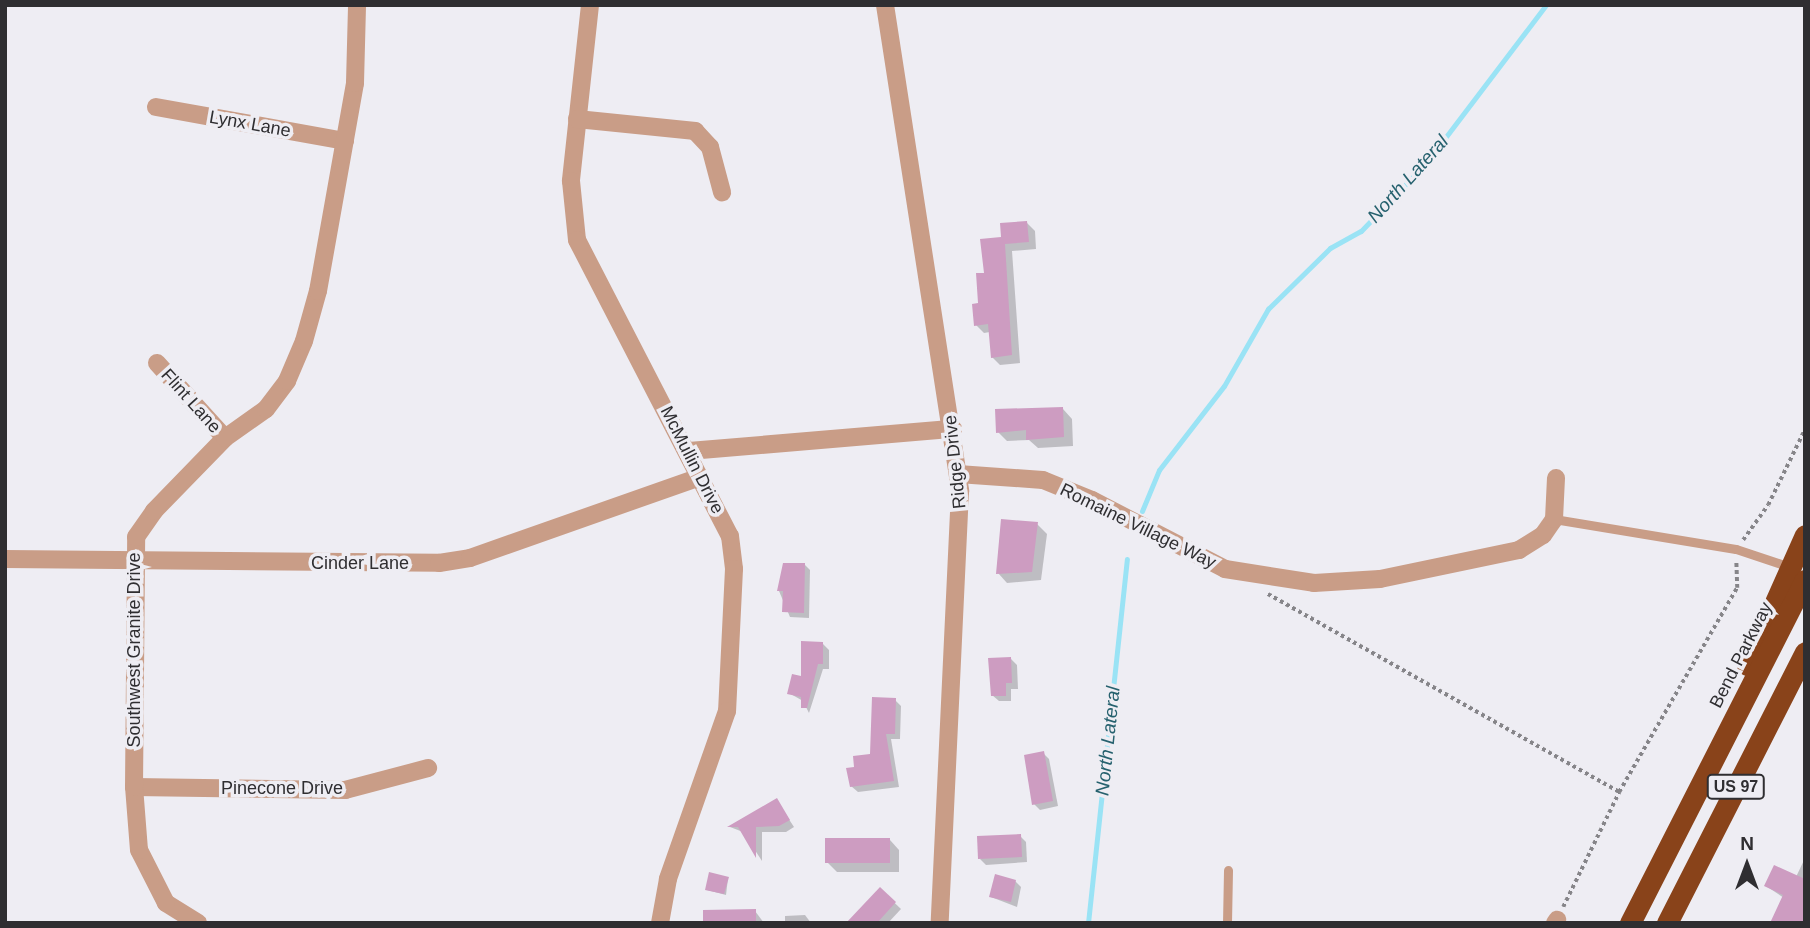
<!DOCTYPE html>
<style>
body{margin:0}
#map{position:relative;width:1810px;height:928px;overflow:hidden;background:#eeedf3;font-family:Helvetica,sans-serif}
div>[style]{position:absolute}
.shadow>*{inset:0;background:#0003}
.stream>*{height:5px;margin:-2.5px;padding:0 2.5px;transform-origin:2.5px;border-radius:2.5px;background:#9ae3f5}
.building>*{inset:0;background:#cd9cc1}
.path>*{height:3.5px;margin-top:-1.75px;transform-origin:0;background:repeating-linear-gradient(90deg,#868589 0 3.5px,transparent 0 7px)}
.lane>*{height:9px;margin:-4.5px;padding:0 4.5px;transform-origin:4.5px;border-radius:4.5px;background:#c99d87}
.street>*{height:18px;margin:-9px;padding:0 9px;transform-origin:9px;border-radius:9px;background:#c99d87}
.highway>*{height:21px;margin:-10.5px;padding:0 10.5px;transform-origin:10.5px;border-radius:10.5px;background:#89431a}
span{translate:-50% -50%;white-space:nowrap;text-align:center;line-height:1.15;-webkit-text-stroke:7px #eeedf3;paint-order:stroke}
.shield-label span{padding:2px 5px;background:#eeedf3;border:2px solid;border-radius:5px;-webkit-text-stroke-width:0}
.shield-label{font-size:16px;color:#2f2e31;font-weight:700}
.street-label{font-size:18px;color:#2f2e31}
.water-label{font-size:19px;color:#26616e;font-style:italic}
.frame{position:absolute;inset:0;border:7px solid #2f2e31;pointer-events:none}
.north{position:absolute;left:1712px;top:830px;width:70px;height:70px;-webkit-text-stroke:5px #eeedf3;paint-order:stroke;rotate:0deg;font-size:19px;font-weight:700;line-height:28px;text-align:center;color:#2f2e31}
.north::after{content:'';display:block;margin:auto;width:24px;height:32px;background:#2f2e31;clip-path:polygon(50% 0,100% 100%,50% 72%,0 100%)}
</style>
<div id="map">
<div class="shadow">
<i style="clip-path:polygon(1027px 223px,1035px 231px,1036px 249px,1012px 251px,1020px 363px,1000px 365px,992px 357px,990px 332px,984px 333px,976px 325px,986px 274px,1003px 239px)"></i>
<i style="clip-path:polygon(1063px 409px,1072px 419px,1073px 446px,1038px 448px,1029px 440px,1007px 441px,998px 432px)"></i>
<i style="clip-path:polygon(1037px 524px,1047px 534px,1041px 580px,1007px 583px,998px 573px)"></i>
<i style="clip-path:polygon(804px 564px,810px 570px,809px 618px,790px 617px,779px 591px)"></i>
<i style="clip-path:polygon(823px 644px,829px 650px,829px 669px,823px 669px,809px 713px,803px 701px,789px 693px)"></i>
<i style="clip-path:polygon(1011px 659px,1017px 665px,1018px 689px,1011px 689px,1011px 701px,999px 701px,992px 695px)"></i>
<i style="clip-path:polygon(895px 700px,901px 706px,900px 739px,891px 739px,899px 787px,858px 792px,851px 786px,856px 769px,872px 756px)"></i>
<i style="clip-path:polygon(1043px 753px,1049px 759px,1058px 806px,1040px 810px,1034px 804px)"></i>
<i style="clip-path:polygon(777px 801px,794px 827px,786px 832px,762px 832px,762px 861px,743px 832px,730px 827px)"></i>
<i style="clip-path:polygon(1020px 836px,1026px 842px,1027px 862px,986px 865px,980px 859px)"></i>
<i style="clip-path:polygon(890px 840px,899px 850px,899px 872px,837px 872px,827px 862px)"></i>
<i style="clip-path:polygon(1805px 858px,1805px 923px,1784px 898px,1766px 886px,1796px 877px)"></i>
<i style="clip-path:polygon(728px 878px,726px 895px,707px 890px)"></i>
<i style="clip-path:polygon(1015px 881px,1021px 887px,1017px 907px,991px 897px)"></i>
<i style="clip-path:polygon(880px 889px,901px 909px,888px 923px,854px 923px)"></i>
<i style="clip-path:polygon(755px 911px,764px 923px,718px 923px)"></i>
<i style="clip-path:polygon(805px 915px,811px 923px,785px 923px,785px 916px)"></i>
</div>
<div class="stream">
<i style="left:1142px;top:511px;width:44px;rotate:-67.5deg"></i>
<i style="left:1159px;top:470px;width:106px;rotate:-52.3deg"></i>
<i style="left:1224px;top:386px;width:89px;rotate:-60.3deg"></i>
<i style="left:1268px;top:309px;width:87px;rotate:-44.5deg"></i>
<i style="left:1330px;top:248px;width:35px;rotate:-29deg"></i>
<i style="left:1361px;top:231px;width:94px;rotate:-46.3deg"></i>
<i style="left:1426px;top:163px;width:198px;rotate:-52.8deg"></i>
<i style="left:1088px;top:923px;width:366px;rotate:-83.9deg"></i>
</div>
<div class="building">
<i style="clip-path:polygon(1027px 221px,1029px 242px,1005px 244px,1012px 355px,991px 358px,988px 324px,974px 326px,972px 304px,978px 303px,976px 273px,984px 273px,980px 239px,1001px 237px,1000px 223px)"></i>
<i style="clip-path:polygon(1063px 407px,1064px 437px,1026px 440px,1026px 430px,996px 433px,995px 409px)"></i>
<i style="clip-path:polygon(1001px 519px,1038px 522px,1032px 572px,996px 574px)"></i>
<i style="clip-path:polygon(783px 563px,805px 563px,804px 613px,782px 612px,783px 591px,777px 591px)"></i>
<i style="clip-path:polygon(801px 641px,823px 642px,823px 664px,818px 664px,807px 708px,801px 708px,801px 697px,787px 694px,792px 674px,801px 676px)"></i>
<i style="clip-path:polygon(1011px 657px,1012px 683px,1006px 683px,1006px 696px,991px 696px,988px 658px)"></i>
<i style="clip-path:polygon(872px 697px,896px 698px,895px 734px,886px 734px,894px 781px,850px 787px,846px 768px,854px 767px,853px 756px,870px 754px)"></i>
<i style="clip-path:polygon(1044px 751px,1053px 801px,1032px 805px,1024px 755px)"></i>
<i style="clip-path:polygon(777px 798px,790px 820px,779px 826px,756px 827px,756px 858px,738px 827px,727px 827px)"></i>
<i style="clip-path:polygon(1021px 834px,1022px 857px,978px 859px,977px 836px)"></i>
<i style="clip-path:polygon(825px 838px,890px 838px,890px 863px,825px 863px)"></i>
<i style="clip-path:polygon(1774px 865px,1805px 879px,1805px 923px,1770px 923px,1783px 895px,1764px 886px)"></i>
<i style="clip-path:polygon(709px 872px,729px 877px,724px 894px,705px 890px)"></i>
<i style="clip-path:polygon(995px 874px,1016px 880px,1011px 902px,989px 897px)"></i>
<i style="clip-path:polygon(880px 887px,896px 902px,877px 923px,846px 923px)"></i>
<i style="clip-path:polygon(756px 909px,756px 923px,703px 923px,703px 910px)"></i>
</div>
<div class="path">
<i style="left:1743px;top:540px;width:43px;rotate:-54.5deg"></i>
<i style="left:1768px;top:505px;width:85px;rotate:-64deg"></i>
<i style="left:1268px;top:594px;width:403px;rotate:29.4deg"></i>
<i style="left:1563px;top:907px;width:128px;rotate:-64deg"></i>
<i style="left:1619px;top:792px;width:236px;rotate:-60deg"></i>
<i style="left:1737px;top:588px;width:25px;rotate:-92deg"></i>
</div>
<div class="lane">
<i style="left:1554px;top:519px;width:184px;rotate:9.4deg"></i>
<i style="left:1736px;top:549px;width:57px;rotate:18.4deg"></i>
<i style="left:1227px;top:923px;width:53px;rotate:-88.9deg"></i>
</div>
<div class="street">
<i style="left:590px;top:5px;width:177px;rotate:96.2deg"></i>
<i style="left:571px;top:181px;width:59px;rotate:84.2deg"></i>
<i style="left:577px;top:240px;width:333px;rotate:62.7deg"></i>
<i style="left:730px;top:536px;width:33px;rotate:83deg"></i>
<i style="left:734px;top:569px;width:142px;rotate:92.8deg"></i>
<i style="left:727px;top:711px;width:178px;rotate:109.4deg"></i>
<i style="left:668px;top:879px;width:45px;rotate:100.3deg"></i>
<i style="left:885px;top:5px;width:492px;rotate:81.2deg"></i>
<i style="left:960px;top:491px;width:432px;rotate:92.7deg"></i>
<i style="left:156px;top:107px;width:192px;rotate:10.2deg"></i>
<i style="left:577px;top:119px;width:119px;rotate:5.8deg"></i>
<i style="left:695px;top:131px;width:22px;rotate:47deg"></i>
<i style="left:710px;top:147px;width:47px;rotate:75.1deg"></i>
<i style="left:157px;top:363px;width:101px;rotate:47.8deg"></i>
<i style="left:689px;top:451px;width:265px;rotate:-4.8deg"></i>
<i style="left:958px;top:474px;width:85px;rotate:4deg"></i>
<i style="left:1043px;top:480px;width:53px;rotate:22.2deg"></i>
<i style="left:1092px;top:500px;width:150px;rotate:27.4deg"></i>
<i style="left:1225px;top:569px;width:90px;rotate:8.9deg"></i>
<i style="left:1314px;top:583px;width:66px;rotate:-3.5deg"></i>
<i style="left:1380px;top:579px;width:142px;rotate:-11.8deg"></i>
<i style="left:1519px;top:550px;width:28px;rotate:-32deg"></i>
<i style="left:1543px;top:535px;width:19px;rotate:-55deg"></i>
<i style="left:1554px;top:519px;width:41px;rotate:-87.2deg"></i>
<i style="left:5px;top:559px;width:434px;rotate:0.5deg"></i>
<i style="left:439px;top:563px;width:31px;rotate:-9deg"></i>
<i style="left:470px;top:558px;width:244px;rotate:-19.4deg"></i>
<i style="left:134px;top:787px;width:211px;rotate:0.8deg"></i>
<i style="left:345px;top:790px;width:86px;rotate:-14.8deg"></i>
<i style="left:198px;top:923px;width:38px;rotate:-148deg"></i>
<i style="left:166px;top:903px;width:59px;rotate:-117deg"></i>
<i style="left:139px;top:850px;width:63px;rotate:-94.5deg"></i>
<i style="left:134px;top:787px;width:250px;rotate:-89.5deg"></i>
<i style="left:136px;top:537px;width:32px;rotate:-55deg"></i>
<i style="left:154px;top:511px;width:102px;rotate:-45.8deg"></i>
<i style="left:225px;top:438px;width:50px;rotate:-35.3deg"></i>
<i style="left:266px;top:409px;width:35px;rotate:-53deg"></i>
<i style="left:287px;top:381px;width:43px;rotate:-67deg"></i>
<i style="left:304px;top:341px;width:52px;rotate:-74.4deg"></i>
<i style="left:318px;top:291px;width:211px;rotate:-79.9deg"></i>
<i style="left:355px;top:83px;width:78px;rotate:-88.5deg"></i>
<i style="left:1555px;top:923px;width:4px;rotate:-56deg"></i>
</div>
<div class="highway">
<i style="left:1747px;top:665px;width:142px;rotate:-66deg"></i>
<i style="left:1630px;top:923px;width:385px;rotate:-63deg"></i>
<i style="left:1667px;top:923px;width:304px;rotate:-63deg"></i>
</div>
<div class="shield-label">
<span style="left:1736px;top:787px">US 97</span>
</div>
<div class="street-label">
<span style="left:250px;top:124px;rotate:10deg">Lynx Lane</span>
<span style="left:191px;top:401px;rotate:48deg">Flint Lane</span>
<span style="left:692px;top:460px;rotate:63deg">McMullin Drive</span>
<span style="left:955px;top:462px;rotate:-96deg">Ridge Drive</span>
<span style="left:1138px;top:526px;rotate:26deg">Romaine Village Way</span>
<span style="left:360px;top:563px">Cinder Lane</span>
<span style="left:134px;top:650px;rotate:-90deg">Southwest Granite Drive</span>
<span style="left:1741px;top:655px;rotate:-63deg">Bend Parkway</span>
<span style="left:282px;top:788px">Pinecone Drive</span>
</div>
<div class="water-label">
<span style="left:1408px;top:179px;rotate:-48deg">North Lateral</span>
<span style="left:1108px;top:741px;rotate:-84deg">North Lateral</span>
</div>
<div class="frame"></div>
<div class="north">N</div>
</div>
